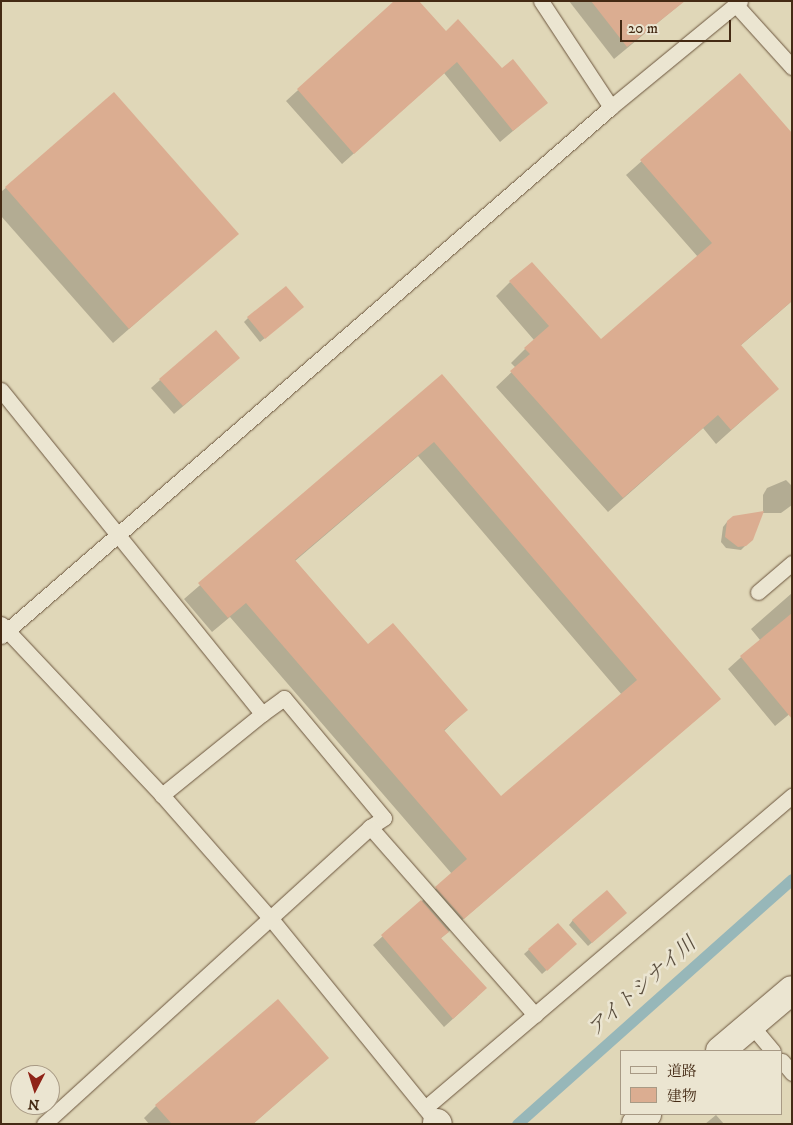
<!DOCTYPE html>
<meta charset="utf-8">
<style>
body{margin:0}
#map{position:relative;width:793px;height:1125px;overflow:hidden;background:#e0d7b8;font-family:"IM FELL DW Pica","Noto Serif JP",serif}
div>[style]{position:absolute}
.shadow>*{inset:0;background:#0003}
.stream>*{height:11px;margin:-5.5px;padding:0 5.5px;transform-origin:5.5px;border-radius:5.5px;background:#97b7b9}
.building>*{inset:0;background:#dbad91}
.roads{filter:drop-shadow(0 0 1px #6b553d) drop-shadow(0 0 1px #6b553d)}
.service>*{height:15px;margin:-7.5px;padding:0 7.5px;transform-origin:7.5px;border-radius:7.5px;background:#ebe5d1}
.tertiary>*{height:28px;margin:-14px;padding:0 14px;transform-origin:14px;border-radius:14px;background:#ebe5d1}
span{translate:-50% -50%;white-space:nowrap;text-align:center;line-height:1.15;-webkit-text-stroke:5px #ebe5d1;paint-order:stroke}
.water-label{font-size:20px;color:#594d3d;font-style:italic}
.frame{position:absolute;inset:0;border:2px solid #442a14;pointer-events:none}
.legend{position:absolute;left:620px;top:1050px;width:162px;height:65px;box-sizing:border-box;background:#ebe5d1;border:1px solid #a89a85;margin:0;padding:6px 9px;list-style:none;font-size:15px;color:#442a14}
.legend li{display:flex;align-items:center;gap:10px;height:25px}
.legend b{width:25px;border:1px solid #a89a85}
.north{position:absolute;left:10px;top:1065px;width:50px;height:50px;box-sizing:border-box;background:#ebe5d1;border:1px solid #a89a85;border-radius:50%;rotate:185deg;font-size:14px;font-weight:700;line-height:20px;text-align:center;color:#442a14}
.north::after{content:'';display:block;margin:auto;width:18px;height:22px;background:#8f2418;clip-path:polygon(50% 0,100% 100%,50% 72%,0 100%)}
.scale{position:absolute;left:620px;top:20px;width:111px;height:22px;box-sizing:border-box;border:2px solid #442a14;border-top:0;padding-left:6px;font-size:15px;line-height:18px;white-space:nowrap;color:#442a14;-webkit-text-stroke:4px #ebe5d1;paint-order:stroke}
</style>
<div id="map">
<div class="shadow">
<i style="clip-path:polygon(396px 1px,502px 70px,547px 102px,500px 142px,444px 73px,342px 164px,286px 101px)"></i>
<i style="clip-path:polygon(569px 1px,684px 1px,614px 59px)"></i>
<i style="clip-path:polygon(739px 75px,792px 135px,792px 301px,740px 346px,777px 389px,716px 444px,703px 428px,608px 512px,496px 387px,516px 368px,511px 363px,534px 340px,496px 296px,510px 282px,601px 341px,698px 257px,626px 175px)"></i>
<i style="clip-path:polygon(114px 94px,237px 234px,113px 343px,1px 216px,1px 192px)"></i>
<i style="clip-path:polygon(298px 311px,260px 342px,244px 322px,248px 318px)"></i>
<i style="clip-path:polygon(230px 366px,174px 414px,151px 388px,160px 380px)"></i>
<i style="clip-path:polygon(evenodd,442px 376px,720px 699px,440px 939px,477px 997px,444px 1027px,373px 945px,452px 874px,230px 617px,212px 632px,184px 599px,442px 376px,418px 456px,622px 695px,501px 798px,444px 731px,466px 710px,368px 645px,295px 561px,418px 456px)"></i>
<i style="clip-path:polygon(786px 480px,792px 486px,792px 505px,781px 513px,763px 513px,763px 495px,767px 488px)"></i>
<i style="clip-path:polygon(727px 522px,747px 544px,741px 550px,726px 548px,721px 542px,723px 527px)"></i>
<i style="clip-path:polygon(792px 593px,792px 712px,775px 726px,728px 669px,760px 640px,751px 629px)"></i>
<i style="clip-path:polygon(621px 917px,588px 946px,569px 925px,573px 920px)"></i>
<i style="clip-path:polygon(558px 924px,571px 948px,542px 974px,524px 954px)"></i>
<i style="clip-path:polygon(328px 1058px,253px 1124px,149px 1124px,144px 1118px,156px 1106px)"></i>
<i style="clip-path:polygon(716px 1115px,724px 1124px,705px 1124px)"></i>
</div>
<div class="stream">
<i style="left:517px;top:1124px;width:368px;rotate:-41.7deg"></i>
</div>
<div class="building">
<i style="clip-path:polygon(394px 1px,419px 1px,446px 31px,458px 19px,502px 68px,513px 59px,548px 103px,513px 131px,457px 62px,354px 154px,297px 89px)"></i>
<i style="clip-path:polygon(591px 1px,685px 1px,627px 47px)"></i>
<i style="clip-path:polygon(740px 73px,792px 133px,792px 301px,741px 345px,779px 389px,731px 430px,718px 415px,623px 498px,510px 371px,530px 354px,524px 348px,549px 326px,509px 281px,532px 262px,601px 339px,712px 243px,640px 160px)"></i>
<i style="clip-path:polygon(114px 92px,239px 234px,129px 329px,5px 187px)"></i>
<i style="clip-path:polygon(286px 286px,304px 307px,265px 339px,247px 317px)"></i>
<i style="clip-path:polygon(216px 330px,240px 358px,183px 406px,159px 379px)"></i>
<i style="clip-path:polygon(evenodd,442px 374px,721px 699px,464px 919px,435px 887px,467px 859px,246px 603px,228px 618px,198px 583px,442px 374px,434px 442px,637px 680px,501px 796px,444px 730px,468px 710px,393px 623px,368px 644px,295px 560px,434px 442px)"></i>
<i style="clip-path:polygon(764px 511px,753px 540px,746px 546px,738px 547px,725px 537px,727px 521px,733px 516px)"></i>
<i style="clip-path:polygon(792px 613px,792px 719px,740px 656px)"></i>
<i style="clip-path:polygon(607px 890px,627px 913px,592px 943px,572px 920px)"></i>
<i style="clip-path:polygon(421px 900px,449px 932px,441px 938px,487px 988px,453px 1019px,381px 935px)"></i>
<i style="clip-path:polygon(558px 923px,577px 944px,547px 971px,528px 949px)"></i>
<i style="clip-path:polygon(278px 999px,329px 1058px,253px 1124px,172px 1124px,155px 1105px)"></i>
</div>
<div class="roads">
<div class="service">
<i style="left:541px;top:1px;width:127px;rotate:56.6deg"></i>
<i style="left:736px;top:5px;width:84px;rotate:47.9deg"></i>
<i style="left:1px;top:390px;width:416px;rotate:51.1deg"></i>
<i style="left:262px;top:714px;width:129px;rotate:141deg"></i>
<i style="left:758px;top:592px;width:45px;rotate:-40.5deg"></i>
<i style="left:1px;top:624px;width:235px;rotate:46.7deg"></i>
<i style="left:162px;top:795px;width:167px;rotate:48.7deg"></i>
<i style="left:272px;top:920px;width:262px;rotate:50.9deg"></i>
<i style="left:1px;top:636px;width:807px;rotate:-40.93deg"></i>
<i style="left:611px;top:107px;width:167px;rotate:-39.4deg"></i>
<i style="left:262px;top:714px;width:27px;rotate:-36deg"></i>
<i style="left:284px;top:698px;width:156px;rotate:50.2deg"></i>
<i style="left:384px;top:818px;width:17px;rotate:147deg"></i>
<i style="left:751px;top:1025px;width:34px;rotate:50deg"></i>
<i style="left:782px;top:1061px;width:16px;rotate:50deg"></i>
<i style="left:425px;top:1108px;width:482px;rotate:-40.4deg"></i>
<i style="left:44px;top:1124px;width:441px;rotate:-42.3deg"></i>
<i style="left:370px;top:827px;width:250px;rotate:48.7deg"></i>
</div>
<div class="tertiary">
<i style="left:720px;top:1051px;width:94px;rotate:-40.3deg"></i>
<i style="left:437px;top:1123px;width:1px;rotate:45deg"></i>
<i style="left:636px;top:1124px;width:15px;rotate:-42deg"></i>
</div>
</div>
<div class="water-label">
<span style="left:642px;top:987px;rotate:-42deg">アイトシナイ川</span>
</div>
<div class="frame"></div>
<ul class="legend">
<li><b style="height:6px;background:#ebe5d1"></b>道路</li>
<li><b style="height:14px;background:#dbad91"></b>建物</li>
</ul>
<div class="north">N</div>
<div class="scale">20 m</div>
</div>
